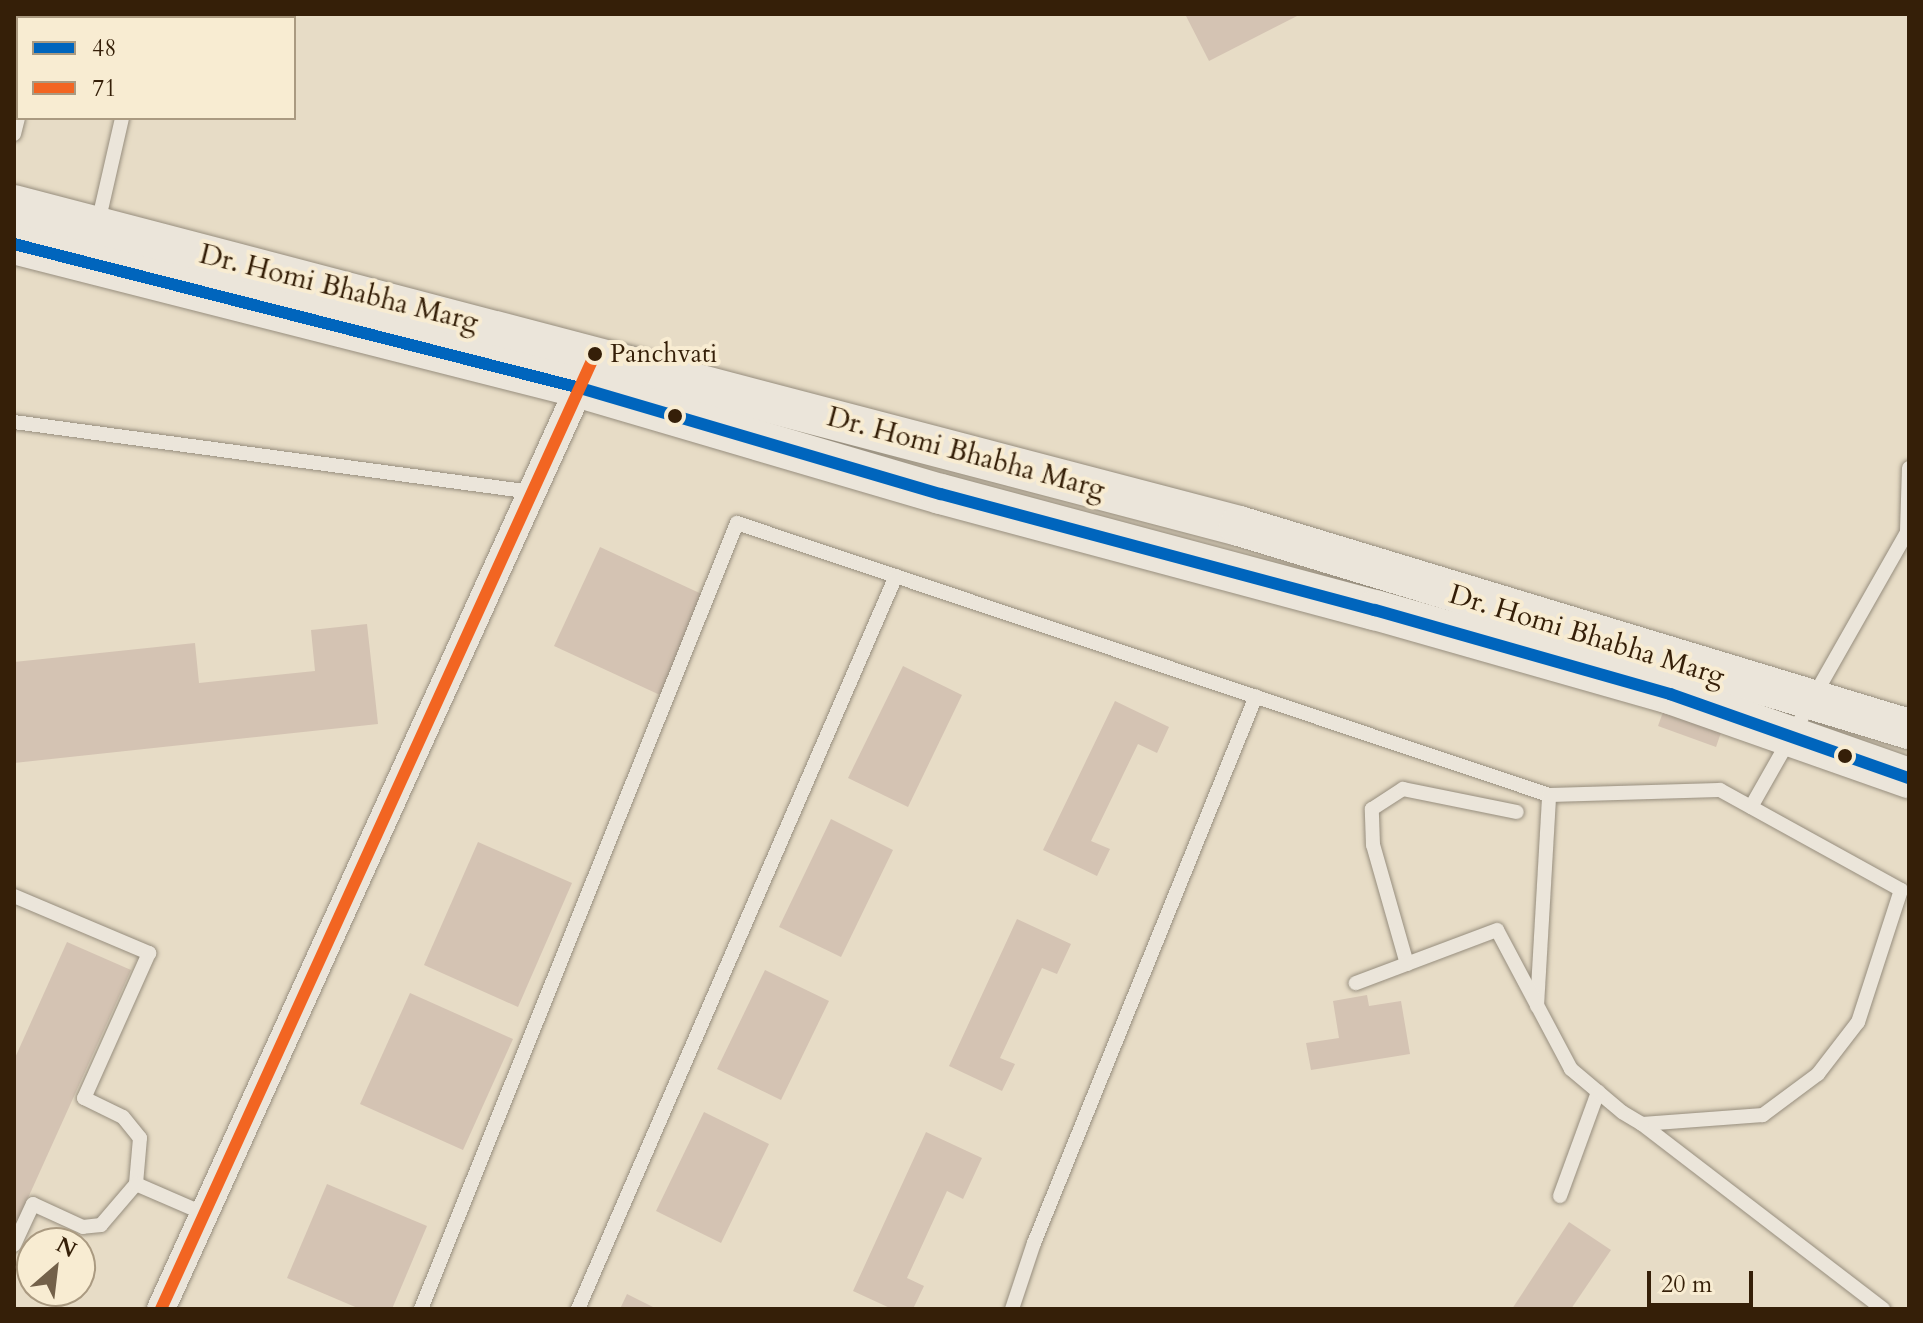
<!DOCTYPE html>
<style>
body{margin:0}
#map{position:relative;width:1923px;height:1323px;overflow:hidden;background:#e7dcc6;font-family:Cardo,serif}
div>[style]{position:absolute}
.building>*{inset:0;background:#d4c3b3}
.roads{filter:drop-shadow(0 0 2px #978e7e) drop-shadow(0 0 2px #978e7e)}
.lane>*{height:14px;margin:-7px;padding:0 7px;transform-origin:7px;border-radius:7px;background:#ebe5da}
.street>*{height:28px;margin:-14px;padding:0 14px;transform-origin:14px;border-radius:14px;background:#ebe5da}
.secondary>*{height:40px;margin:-20px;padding:0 20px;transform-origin:20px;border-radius:20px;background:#ebe5da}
.bus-1>*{height:12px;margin:-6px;padding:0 6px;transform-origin:6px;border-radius:6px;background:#0065bd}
.bus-2>*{height:12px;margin:-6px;padding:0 6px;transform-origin:6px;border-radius:6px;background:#f26522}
.dots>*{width:22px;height:22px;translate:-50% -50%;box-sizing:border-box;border:4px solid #f8ecd2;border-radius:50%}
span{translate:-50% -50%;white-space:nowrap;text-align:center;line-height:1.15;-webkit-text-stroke:8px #f8ecd2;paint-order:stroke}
.bus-label{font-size:26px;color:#351f08}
.left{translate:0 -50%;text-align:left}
.street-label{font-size:28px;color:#351f08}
.frame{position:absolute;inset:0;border:16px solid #351f08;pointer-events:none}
.legend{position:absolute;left:16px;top:16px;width:280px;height:104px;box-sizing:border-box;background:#f8ecd2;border:2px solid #aa9a81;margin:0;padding:10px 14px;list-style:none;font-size:24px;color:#351f08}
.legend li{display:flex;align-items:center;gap:16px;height:40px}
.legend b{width:40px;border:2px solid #aa9a81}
.north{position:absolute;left:16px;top:1227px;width:80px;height:80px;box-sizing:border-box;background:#f8ecd2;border:2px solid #aa9a81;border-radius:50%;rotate:28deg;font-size:22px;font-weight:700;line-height:32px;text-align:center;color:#351f08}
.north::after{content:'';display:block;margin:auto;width:28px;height:36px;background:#73614a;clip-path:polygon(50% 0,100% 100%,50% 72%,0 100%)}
.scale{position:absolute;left:1647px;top:1271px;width:106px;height:36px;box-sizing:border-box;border:4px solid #351f08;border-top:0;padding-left:10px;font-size:24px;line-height:28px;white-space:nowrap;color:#351f08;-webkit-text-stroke:6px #f8ecd2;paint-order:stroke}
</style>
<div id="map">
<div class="building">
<i style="clip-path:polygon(1185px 14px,1301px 14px,1209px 61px)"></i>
<i style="clip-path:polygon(600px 547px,706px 596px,660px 695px,554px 646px)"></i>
<i style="clip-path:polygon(367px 624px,378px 724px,14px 763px,14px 662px,195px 643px,199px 683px,315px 671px,311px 630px)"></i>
<i style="clip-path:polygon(903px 666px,962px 695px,908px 807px,848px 778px)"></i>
<i style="clip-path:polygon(1668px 698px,1726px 718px,1716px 747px,1658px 726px)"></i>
<i style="clip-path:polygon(1115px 701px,1169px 727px,1157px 753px,1138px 744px,1091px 841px,1110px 849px,1097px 876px,1043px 850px)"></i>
<i style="clip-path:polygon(831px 819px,893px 850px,841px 957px,779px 927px)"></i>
<i style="clip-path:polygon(478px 842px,572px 883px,518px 1007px,424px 965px)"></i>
<i style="clip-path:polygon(1017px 919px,1071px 944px,1057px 974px,1042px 968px,1000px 1058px,1015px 1064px,1002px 1091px,949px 1066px)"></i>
<i style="clip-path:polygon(67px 942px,131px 970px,14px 1229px,14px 1060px)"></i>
<i style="clip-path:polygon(765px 970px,829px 1001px,781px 1100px,717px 1069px)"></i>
<i style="clip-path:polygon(410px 993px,513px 1039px,463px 1150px,360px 1104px)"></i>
<i style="clip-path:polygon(1367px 995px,1369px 1006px,1401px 1001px,1410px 1054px,1311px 1070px,1306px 1043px,1339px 1038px,1333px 1001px)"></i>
<i style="clip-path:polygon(704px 1112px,769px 1144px,721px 1243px,656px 1211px)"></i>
<i style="clip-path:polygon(926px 1132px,982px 1158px,963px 1199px,947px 1191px,907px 1278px,924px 1286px,913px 1309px,892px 1309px,853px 1291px)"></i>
<i style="clip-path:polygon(327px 1184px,427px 1226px,392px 1309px,360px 1309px,287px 1278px)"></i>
<i style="clip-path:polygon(1569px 1222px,1611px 1250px,1571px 1309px,1512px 1309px)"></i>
<i style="clip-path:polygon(627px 1294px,657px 1309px,620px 1309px)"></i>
</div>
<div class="roads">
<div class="lane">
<i style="left:43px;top:18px;width:4px;rotate:-76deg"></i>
<i style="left:146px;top:18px;width:4px;rotate:-76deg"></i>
<i style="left:14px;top:134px;width:16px;rotate:-76deg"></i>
<i style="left:98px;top:223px;width:108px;rotate:-77.1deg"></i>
<i style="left:14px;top:422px;width:523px;rotate:7.7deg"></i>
<i style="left:1907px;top:531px;width:63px;rotate:-88.2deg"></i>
<i style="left:1751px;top:807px;width:320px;rotate:-60.4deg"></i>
<i style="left:14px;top:896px;width:147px;rotate:22.9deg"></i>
<i style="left:149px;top:953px;width:159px;rotate:114.1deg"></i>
<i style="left:84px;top:1098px;width:43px;rotate:26deg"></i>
<i style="left:123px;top:1117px;width:27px;rotate:51deg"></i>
<i style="left:140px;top:1138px;width:46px;rotate:95deg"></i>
<i style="left:136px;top:1184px;width:54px;rotate:130.5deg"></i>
<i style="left:101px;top:1225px;width:18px;rotate:174deg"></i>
<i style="left:83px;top:1227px;width:55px;rotate:-155.3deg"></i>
<i style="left:33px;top:1204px;width:45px;rotate:114.9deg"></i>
<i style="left:1407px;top:964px;width:124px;rotate:-105.9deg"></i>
<i style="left:1373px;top:845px;width:36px;rotate:-92deg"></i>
<i style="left:1372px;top:809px;width:37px;rotate:-33deg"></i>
<i style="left:1403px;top:789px;width:116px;rotate:11.4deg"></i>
<i style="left:1537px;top:1006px;width:211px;rotate:-86.7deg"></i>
<i style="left:1642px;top:1124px;width:304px;rotate:37.5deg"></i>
<i style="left:136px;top:1184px;width:75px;rotate:23.5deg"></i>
<i style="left:1560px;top:1196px;width:111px;rotate:-69.9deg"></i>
<i style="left:421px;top:1309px;width:847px;rotate:-68.1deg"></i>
<i style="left:737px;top:523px;width:856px;rotate:18.52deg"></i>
<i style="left:1549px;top:795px;width:171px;rotate:-1.7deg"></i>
<i style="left:1720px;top:790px;width:207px;rotate:28.9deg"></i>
<i style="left:1901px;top:890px;width:139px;rotate:108deg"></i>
<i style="left:1858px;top:1022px;width:66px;rotate:127.6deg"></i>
<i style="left:1818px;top:1074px;width:69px;rotate:143.3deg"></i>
<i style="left:1763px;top:1115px;width:121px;rotate:175.7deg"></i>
<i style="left:1642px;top:1124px;width:23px;rotate:-149deg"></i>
<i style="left:1622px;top:1112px;width:67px;rotate:-139.9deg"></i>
<i style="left:1571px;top:1069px;width:157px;rotate:-118deg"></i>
<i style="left:1497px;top:930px;width:151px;rotate:159.4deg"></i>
<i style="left:578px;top:1309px;width:799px;rotate:-66.55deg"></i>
<i style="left:1012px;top:1309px;width:70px;rotate:-71.6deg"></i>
<i style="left:1034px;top:1243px;width:590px;rotate:-67.91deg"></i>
</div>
<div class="street">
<i style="left:161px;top:1309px;width:1028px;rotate:-65.58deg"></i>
</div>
<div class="secondary">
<i style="left:14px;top:205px;width:1266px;rotate:14.68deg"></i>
<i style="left:1239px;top:526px;width:700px;rotate:16.86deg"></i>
<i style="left:14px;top:244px;width:584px;rotate:14.27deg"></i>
<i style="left:580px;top:388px;width:376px;rotate:16.4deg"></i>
<i style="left:941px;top:494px;width:449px;rotate:15deg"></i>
<i style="left:1375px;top:610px;width:307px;rotate:15.9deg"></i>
<i style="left:1670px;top:694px;width:253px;rotate:19.4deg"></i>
</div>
</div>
<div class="bus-1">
<i style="left:14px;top:244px;width:584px;rotate:14.27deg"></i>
<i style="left:580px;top:388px;width:376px;rotate:16.4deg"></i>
<i style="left:941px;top:494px;width:449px;rotate:15deg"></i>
<i style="left:1375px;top:610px;width:307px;rotate:15.9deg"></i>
<i style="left:1670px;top:694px;width:253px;rotate:19.4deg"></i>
</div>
<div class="bus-2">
<i style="left:161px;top:1309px;width:1049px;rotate:-65.56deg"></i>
</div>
<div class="dots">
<i style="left:595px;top:354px;background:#351f08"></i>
<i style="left:675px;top:416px;background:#351f08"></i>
<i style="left:1845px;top:756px;background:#351f08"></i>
</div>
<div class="bus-label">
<span class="left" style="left:610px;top:354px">Panchvati</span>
</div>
<div class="street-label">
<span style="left:339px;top:288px;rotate:14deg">Dr. Homi Bhabha Marg</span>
<span style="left:966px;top:453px;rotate:15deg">Dr. Homi Bhabha Marg</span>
<span style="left:1587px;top:635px;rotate:17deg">Dr. Homi Bhabha Marg</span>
</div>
<div class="frame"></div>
<ul class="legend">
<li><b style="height:10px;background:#0065bd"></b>48</li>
<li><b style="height:10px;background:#f26522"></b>71</li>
</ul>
<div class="north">N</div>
<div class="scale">20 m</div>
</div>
